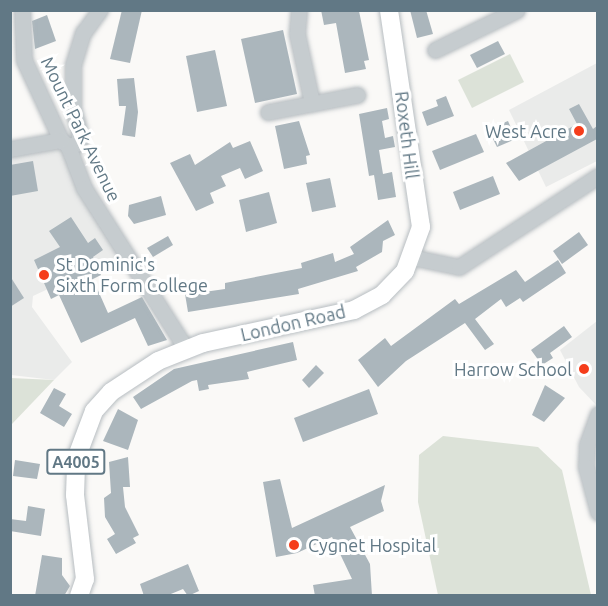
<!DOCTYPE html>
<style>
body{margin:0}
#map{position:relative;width:608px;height:606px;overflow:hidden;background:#faf9f7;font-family:Ubuntu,sans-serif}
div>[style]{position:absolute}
.built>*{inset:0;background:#eaebea}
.green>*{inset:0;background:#dce2d8}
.building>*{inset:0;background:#abb6bc}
.roads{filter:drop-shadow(0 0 2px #b7bdc1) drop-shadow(0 0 2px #b7bdc1)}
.minor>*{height:15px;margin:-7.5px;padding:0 7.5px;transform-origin:7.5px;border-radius:7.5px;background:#c6cccf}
.major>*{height:18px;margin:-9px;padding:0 9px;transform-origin:9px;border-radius:9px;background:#fff}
.dots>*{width:16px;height:16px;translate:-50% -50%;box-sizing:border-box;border:3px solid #fff;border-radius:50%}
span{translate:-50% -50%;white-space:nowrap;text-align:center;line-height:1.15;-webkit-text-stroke:6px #fff;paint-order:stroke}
.shield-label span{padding:2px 4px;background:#fff;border:2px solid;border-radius:4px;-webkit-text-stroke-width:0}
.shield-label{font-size:16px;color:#617885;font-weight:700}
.street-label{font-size:18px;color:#617885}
.poi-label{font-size:18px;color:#617885}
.right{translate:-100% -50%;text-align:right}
.left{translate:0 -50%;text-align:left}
.frame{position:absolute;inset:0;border:12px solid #617885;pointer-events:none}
</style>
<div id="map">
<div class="built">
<i style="clip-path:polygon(597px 63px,597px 161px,546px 187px,509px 110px)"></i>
<i style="clip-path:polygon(59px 145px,84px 197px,121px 255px,33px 296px,32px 307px,72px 362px,54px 380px,11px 375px,11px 154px)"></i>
<i style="clip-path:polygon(597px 321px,597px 406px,579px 387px,560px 350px)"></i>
</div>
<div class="green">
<i style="clip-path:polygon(510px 54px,524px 82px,472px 108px,458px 80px)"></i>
<i style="clip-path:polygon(11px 378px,54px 380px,11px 425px,10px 378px)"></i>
<i style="clip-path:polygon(443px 436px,538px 447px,562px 470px,591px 595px,438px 595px,418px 502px,419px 455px)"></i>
</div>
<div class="building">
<i style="clip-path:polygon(122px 10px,142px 10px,130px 63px,110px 59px)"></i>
<i style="clip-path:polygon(321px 10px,359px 11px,369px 60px,364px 61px,366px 69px,345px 73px,336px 23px,324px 25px)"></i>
<i style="clip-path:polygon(410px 10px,426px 10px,433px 34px,417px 38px)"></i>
<i style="clip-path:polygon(47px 15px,56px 41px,35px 49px,32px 21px)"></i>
<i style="clip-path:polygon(283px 30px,297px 94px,255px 103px,241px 39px)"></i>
<i style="clip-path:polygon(498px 41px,505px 54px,477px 68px,470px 55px)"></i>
<i style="clip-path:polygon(215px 50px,227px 106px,197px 112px,186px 56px)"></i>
<i style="clip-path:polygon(134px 78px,138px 112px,135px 137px,122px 135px,126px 106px,119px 106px,117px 79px)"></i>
<i style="clip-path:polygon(446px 96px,454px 116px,427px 126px,422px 112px,438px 106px,436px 100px)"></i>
<i style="clip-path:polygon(579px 104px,593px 129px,597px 126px,597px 139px,519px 181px,506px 163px,577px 124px,569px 109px)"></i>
<i style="clip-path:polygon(387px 108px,389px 119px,382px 121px,385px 138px,393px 136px,395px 147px,379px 150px,383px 174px,392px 172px,396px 197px,378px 200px,374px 175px,369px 176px,359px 114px)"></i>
<i style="clip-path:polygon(299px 121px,310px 155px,306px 156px,307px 164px,284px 169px,275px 126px)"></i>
<i style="clip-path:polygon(508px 121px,516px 139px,497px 147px,488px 129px)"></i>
<i style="clip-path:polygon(476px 134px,484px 152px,440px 170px,432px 151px)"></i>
<i style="clip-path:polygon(250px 141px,263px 171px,245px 179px,240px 168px,221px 176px,226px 186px,210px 193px,214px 203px,196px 211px,170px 163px,190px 154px,195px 165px,230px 142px,233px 148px)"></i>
<i style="clip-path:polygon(33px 161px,38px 191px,10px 196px,10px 165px)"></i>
<i style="clip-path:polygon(493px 176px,500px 194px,460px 210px,453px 192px)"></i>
<i style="clip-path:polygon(330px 178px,336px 207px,312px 212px,306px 183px)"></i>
<i style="clip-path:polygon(269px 192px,277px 223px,246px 232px,239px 200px)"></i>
<i style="clip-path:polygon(161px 196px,166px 215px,134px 224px,128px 216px,129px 205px)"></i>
<i style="clip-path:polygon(71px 217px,88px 243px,95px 238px,103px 250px,93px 257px,101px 275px,93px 279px,108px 313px,142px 297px,167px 340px,148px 346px,135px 318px,81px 343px,59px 295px,51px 299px,34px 260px,60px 247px,49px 231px)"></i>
<i style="clip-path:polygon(388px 220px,395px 235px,383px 241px,382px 252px,356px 267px,358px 271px,298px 289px,299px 294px,188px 312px,184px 288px,196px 287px,197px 293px,225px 289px,225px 283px,302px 268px,301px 263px,333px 253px,335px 262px,354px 254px,350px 247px)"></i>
<i style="clip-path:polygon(579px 232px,588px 245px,562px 264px,553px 251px)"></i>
<i style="clip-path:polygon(168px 236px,173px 245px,153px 257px,147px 248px)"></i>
<i style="clip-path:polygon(558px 260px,566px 273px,523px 302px,520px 298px,506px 307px,501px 299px,475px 319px,494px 344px,485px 350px,465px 323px,406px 361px,378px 387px,358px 360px,385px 338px,391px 346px,455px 299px,459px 304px,516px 270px,525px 282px)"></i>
<i style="clip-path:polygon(10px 276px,24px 298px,10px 307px)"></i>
<i style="clip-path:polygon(564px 326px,572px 337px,550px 353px,553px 358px,542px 365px,531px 350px)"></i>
<i style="clip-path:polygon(293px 342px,297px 360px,247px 372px,249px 379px,208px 385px,209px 389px,199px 391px,197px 380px,192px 381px,141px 409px,133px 397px,174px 369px)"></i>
<i style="clip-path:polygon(316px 365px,324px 373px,309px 388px,302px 380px)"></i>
<i style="clip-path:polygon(545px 385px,565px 398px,544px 422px,532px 415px)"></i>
<i style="clip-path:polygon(54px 388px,66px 394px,59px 406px,72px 414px,64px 427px,40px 413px)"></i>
<i style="clip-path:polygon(369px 389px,378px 414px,303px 442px,294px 418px)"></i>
<i style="clip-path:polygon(118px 409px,138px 420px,128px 450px,103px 441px)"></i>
<i style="clip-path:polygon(128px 457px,130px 487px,123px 487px,125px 507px,139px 535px,133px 538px,136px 543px,116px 554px,107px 539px,115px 534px,105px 517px,104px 498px,111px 493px,109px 462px)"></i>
<i style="clip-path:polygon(15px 460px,40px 464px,37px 479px,13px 476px)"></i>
<i style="clip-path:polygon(280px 479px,292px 528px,385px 485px,381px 501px,384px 511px,350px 527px,370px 564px,372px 596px,315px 596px,313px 585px,352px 579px,332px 537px,297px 553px,276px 557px,263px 482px)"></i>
<i style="clip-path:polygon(28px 506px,45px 509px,41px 536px,10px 531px,10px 519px,26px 521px)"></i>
<i style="clip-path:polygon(42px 555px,62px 558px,62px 575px,70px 586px,64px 596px,35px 596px)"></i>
<i style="clip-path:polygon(188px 564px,199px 591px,188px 596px,183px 589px,166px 596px,144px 596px,140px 584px)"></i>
</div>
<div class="roads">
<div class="minor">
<i style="left:22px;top:10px;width:50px;rotate:87.7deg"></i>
<i style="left:24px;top:60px;width:88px;rotate:65.2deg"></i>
<i style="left:61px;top:140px;width:9px;rotate:41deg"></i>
<i style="left:68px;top:146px;width:45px;rotate:69.1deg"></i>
<i style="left:84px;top:188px;width:191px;rotate:57.6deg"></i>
<i style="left:299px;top:10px;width:24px;rotate:95deg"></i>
<i style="left:297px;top:34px;width:71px;rotate:77.7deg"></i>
<i style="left:435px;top:50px;width:91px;rotate:-26deg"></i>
<i style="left:268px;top:112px;width:91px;rotate:-10.8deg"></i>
<i style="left:68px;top:146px;width:11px;rotate:-15deg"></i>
<i style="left:79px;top:143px;width:12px;rotate:-90deg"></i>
<i style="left:79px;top:131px;width:23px;rotate:-105deg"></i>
<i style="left:73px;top:109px;width:44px;rotate:-90deg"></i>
<i style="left:73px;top:65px;width:34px;rotate:-73deg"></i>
<i style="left:83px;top:33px;width:29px;rotate:-54deg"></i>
<i style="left:10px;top:149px;width:52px;rotate:-10deg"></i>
<i style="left:411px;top:257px;width:49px;rotate:11.8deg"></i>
<i style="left:459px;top:267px;width:166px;rotate:-33.2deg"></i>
<i style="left:598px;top:414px;width:33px;rotate:110deg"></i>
<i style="left:587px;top:445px;width:22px;rotate:93deg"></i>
<i style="left:586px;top:467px;width:47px;rotate:75.1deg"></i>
</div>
<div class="major">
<i style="left:79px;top:596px;width:18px;rotate:-71deg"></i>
<i style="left:85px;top:579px;width:85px;rotate:-96.8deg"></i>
<i style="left:75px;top:495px;width:36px;rotate:-88deg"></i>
<i style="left:76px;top:459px;width:51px;rotate:-69.4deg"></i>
<i style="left:94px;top:411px;width:25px;rotate:-48deg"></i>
<i style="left:111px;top:392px;width:56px;rotate:-33.4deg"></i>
<i style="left:158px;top:361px;width:48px;rotate:-21.8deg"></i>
<i style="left:203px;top:343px;width:155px;rotate:-12.3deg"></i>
<i style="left:354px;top:310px;width:32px;rotate:-28deg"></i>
<i style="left:382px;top:295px;width:33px;rotate:-46deg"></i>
<i style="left:405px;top:271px;width:47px;rotate:-70deg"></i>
<i style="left:421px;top:227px;width:219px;rotate:-98.4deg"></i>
</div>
</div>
<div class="dots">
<i style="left:579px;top:131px;background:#f53d1b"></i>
<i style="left:44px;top:275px;background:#f53d1b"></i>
<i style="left:584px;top:369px;background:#f53d1b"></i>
<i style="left:294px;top:545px;background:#f53d1b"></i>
</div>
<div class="shield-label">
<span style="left:76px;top:462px">A4005</span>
</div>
<div class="street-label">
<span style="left:81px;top:129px;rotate:64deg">Mount Park Avenue</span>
<span style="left:407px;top:135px;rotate:83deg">Roxeth Hill</span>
<span style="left:293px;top:323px;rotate:-13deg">London Road</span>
</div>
<div class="poi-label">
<span class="right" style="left:567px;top:131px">West Acre</span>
<span class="left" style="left:56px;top:275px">St Dominic's<br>Sixth Form College</span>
<span class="right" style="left:572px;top:369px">Harrow School</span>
<span class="left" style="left:308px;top:545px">Cygnet Hospital</span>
</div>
<div class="frame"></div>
</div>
